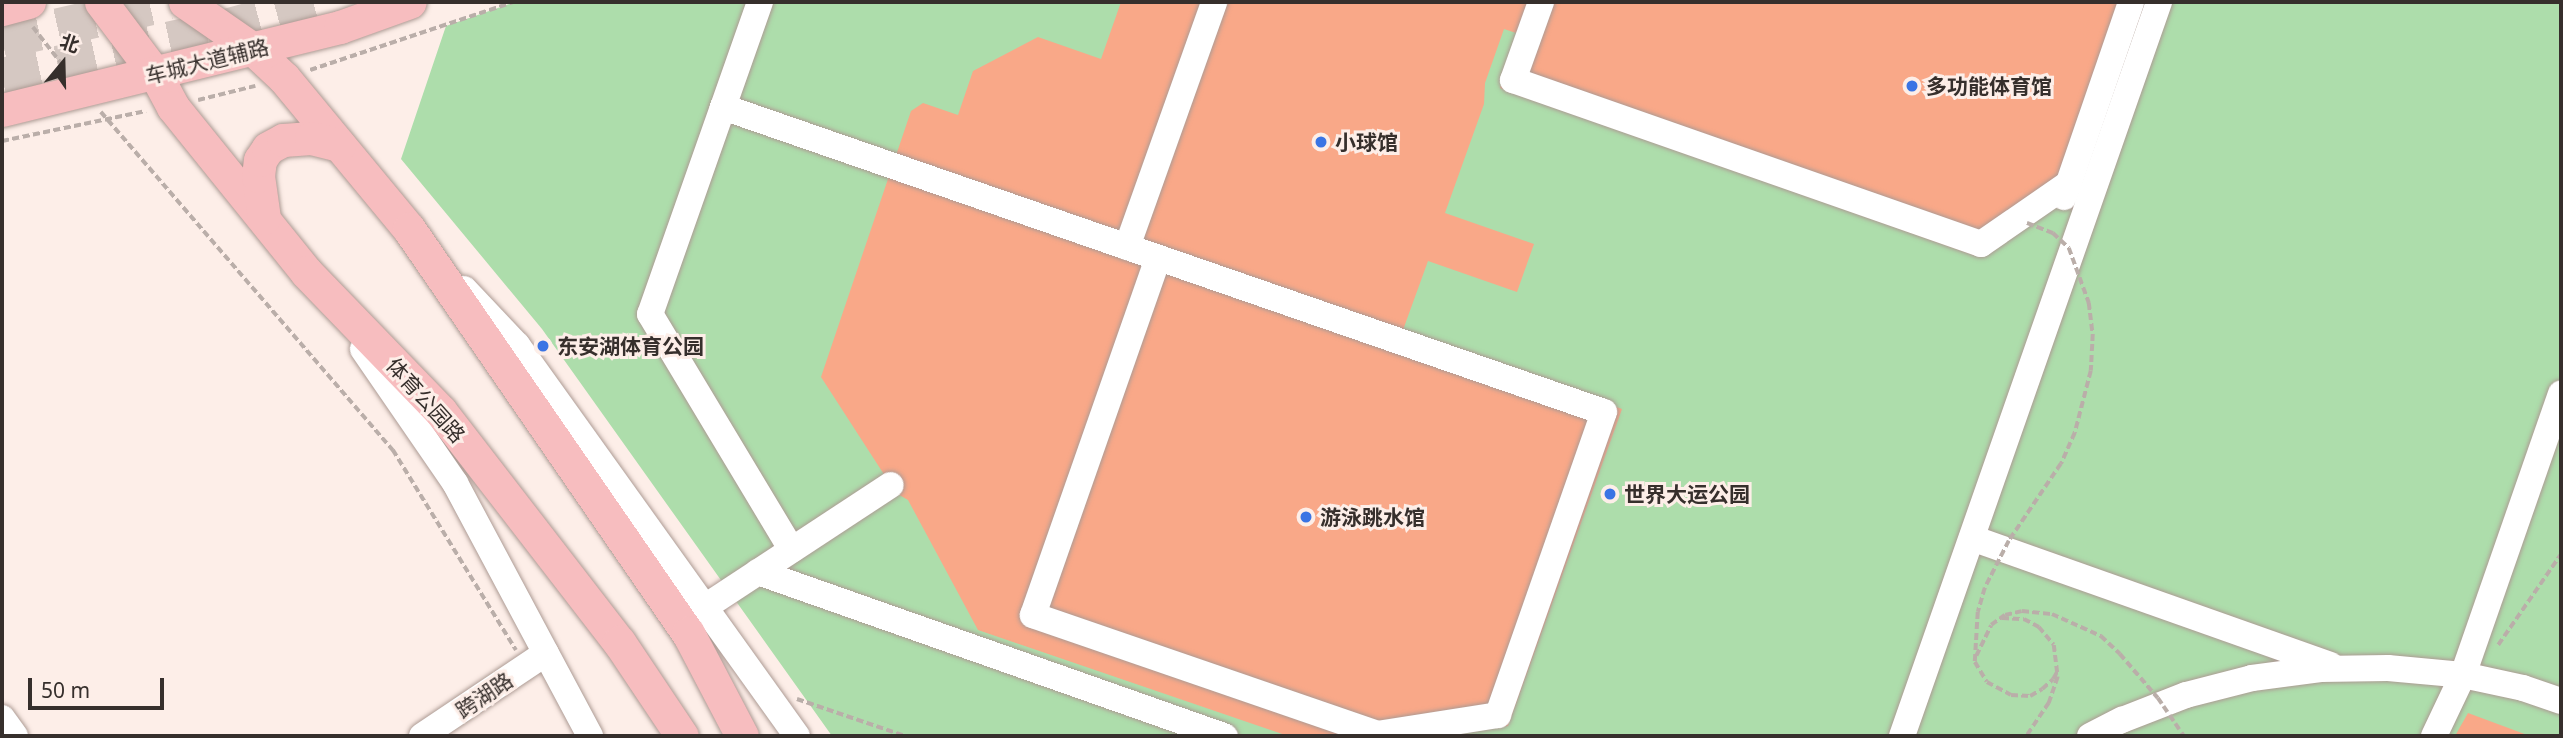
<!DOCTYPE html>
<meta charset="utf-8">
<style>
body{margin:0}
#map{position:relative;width:2563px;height:738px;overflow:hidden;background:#fdeee8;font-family:"Noto Sans","Noto Sans SC",sans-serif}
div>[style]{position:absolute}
.green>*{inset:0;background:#adddab}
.building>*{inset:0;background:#f9a888}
.highway-tunnel>*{height:38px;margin-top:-19px;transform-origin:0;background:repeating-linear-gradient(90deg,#d5c8c2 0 38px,transparent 0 57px)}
.path>*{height:3.5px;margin-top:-1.75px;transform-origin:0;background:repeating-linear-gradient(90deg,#baaea9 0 7px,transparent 0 10.5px)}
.roads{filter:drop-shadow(0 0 2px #ad9b94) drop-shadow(0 0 2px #ad9b94)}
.minor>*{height:26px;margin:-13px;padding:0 13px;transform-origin:13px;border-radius:13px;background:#fff}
.major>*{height:33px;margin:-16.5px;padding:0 16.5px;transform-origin:16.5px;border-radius:16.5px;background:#f7bdbf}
.path-bridge>*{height:3.5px;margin-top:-1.75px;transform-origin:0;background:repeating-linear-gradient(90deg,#baaea9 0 7px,transparent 0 10.5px)}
.dots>*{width:19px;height:19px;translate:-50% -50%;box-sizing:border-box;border:4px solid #fdeee8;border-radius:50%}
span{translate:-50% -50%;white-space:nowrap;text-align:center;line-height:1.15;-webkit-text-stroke:6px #fdeee8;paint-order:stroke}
.street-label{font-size:21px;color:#362f2c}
.poi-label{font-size:21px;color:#362f2c;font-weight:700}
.left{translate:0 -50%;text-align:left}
.frame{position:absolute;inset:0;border:4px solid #362f2c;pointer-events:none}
.north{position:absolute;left:28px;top:28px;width:70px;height:70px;-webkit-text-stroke:5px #fdeee8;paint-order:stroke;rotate:19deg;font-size:19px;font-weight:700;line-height:28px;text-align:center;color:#362f2c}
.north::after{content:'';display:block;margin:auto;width:24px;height:32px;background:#362f2c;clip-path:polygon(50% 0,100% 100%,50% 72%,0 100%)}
.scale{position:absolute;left:28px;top:678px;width:136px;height:32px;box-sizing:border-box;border:4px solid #362f2c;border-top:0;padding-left:9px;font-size:21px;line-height:24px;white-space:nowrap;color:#362f2c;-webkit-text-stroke:5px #fdeee8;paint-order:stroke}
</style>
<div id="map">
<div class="green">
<i style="clip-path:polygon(515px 2px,2561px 2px,2561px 736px,832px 736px,542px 329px,401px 159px,446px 26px)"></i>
</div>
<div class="building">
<i style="clip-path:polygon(1121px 2px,2145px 2px,2081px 186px,1976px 256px,1500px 88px,1519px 34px,1504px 29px,1485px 83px,1484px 104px,1445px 213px,1534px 244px,1517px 292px,1428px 261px,1403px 330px,1622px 409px,1508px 726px,1431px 736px,1288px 736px,978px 630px,908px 500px,896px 493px,821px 377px,911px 111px,923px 103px,958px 115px,973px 71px,1038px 37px,1101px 59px)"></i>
<i style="clip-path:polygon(2468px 713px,2530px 736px,2455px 736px)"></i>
</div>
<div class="highway-tunnel">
<i style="left:2px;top:40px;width:171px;rotate:-12.8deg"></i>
<i style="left:2px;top:77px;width:225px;rotate:-12.3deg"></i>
<i style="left:222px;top:29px;width:103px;rotate:-15.3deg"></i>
</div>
<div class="path">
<i style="left:33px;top:27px;width:52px;rotate:52deg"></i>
<i style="left:310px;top:70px;width:214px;rotate:-18.5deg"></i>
<i style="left:198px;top:100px;width:59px;rotate:-13.8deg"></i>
<i style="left:101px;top:112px;width:447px;rotate:49.2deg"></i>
<i style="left:393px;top:450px;width:235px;rotate:58.4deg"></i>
<i style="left:2px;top:141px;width:147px;rotate:-11.8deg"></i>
<i style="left:2002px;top:618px;width:22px;rotate:3deg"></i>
<i style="left:2024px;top:619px;width:17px;rotate:28deg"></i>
<i style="left:2039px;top:627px;width:23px;rotate:50deg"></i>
<i style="left:2054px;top:645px;width:32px;rotate:83deg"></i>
<i style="left:2058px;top:677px;width:28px;rotate:109deg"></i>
<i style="left:2049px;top:703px;width:40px;rotate:124deg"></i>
<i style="left:2498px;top:645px;width:111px;rotate:-55.3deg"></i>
<i style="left:797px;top:699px;width:114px;rotate:18.9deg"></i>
</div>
<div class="roads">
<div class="minor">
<i style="left:760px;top:2px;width:331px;rotate:109.4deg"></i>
<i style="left:650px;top:314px;width:275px;rotate:59deg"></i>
<i style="left:1541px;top:2px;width:83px;rotate:109.7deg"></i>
<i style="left:1513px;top:80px;width:496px;rotate:19.3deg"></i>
<i style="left:1981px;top:244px;width:106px;rotate:-34.6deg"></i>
<i style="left:723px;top:107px;width:932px;rotate:19.1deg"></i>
<i style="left:1604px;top:412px;width:321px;rotate:109.3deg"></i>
<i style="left:1498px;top:715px;width:121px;rotate:171deg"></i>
<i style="left:1378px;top:734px;width:365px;rotate:-161deg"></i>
<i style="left:1033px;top:615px;width:378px;rotate:-70.7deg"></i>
<i style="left:2064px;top:197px;width:206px;rotate:-71deg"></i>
<i style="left:1127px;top:247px;width:260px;rotate:-70.4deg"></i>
<i style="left:464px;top:289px;width:77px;rotate:46.6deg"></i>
<i style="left:517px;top:345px;width:481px;rotate:54.4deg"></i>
<i style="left:363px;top:349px;width:163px;rotate:55.5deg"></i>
<i style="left:455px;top:483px;width:287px;rotate:61.9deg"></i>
<i style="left:1972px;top:538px;width:380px;rotate:19.5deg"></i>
<i style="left:758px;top:572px;width:495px;rotate:19.4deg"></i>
<i style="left:705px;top:607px;width:222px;rotate:-33.3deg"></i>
<i style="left:2px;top:718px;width:22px;rotate:54deg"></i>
<i style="left:422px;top:736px;width:149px;rotate:-33.8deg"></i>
<i style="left:1902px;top:736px;width:778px;rotate:-70.7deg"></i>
<i style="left:2090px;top:736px;width:36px;rotate:-27deg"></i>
<i style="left:2122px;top:720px;width:69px;rotate:-21.3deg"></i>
<i style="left:2186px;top:695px;width:68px;rotate:-14.4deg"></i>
<i style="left:2252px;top:678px;width:69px;rotate:-7.5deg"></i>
<i style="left:2320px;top:669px;width:68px;rotate:-0.8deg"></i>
<i style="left:2388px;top:668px;width:75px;rotate:5.3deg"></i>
<i style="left:2463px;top:675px;width:61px;rotate:12.2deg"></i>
<i style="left:2523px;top:688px;width:40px;rotate:18.9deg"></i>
<i style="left:2434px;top:736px;width:68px;rotate:-64.6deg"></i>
<i style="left:2463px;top:675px;width:298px;rotate:-70.8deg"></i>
</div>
<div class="major">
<i style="left:101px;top:2px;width:91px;rotate:53deg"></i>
<i style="left:156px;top:75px;width:36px;rotate:62deg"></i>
<i style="left:173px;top:107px;width:212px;rotate:51.1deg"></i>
<i style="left:306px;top:272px;width:194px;rotate:46deg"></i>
<i style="left:441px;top:412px;width:291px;rotate:52.3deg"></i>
<i style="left:619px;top:642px;width:113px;rotate:56.2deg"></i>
<i style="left:185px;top:2px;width:83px;rotate:34.7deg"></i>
<i style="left:253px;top:49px;width:42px;rotate:43.1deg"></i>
<i style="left:284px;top:78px;width:196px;rotate:50.4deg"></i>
<i style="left:409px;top:229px;width:491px;rotate:55.4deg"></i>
<i style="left:688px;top:633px;width:116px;rotate:62.3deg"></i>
<i style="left:2px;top:9px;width:28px;rotate:-15deg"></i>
<i style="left:2px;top:110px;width:348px;rotate:-13.8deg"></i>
<i style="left:340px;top:27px;width:74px;rotate:-19.7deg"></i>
<i style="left:264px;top:218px;width:42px;rotate:-98.1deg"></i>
<i style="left:258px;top:176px;width:16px;rotate:-83deg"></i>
<i style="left:260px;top:160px;width:14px;rotate:-56deg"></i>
<i style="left:268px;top:148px;width:17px;rotate:-28deg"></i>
<i style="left:283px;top:140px;width:28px;rotate:-4deg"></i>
<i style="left:311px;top:138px;width:29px;rotate:14deg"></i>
</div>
</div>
<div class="path-bridge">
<i style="left:2027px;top:223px;width:28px;rotate:21deg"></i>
<i style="left:2053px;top:233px;width:22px;rotate:43deg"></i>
<i style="left:2069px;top:248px;width:59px;rotate:70deg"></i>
<i style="left:2089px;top:303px;width:31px;rotate:83deg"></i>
<i style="left:2093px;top:334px;width:37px;rotate:93deg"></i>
<i style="left:2091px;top:371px;width:64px;rotate:104.5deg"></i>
<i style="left:2075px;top:433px;width:34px;rotate:114deg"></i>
<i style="left:2061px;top:464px;width:93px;rotate:124deg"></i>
<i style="left:2009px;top:541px;width:53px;rotate:117.1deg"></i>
<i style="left:1985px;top:588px;width:25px;rotate:106deg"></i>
<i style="left:1978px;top:612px;width:50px;rotate:93.4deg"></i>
<i style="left:1975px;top:662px;width:23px;rotate:59deg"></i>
<i style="left:1987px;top:682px;width:27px;rotate:28deg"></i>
<i style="left:2011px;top:695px;width:19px;rotate:3deg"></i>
<i style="left:2030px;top:696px;width:14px;rotate:-30deg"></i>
<i style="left:2042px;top:689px;width:15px;rotate:-42deg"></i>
<i style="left:2053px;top:679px;width:10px;rotate:-61deg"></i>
<i style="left:1976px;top:656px;width:34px;rotate:-64deg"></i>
<i style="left:1991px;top:625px;width:17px;rotate:-36deg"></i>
<i style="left:2005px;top:615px;width:17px;rotate:-13deg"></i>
<i style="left:2022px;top:611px;width:30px;rotate:6deg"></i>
<i style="left:2052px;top:614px;width:54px;rotate:24.2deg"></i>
<i style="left:2101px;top:636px;width:26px;rotate:43deg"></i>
<i style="left:2120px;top:654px;width:58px;rotate:49.2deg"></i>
<i style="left:2158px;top:698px;width:46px;rotate:55.6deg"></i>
</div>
<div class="dots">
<i style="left:1912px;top:86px;background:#3a74e4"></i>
<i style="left:1321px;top:142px;background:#3a74e4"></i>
<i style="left:543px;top:346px;background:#3a74e4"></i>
<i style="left:1610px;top:494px;background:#3a74e4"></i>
<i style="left:1306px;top:517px;background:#3a74e4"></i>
</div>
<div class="street-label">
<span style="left:207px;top:61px;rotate:-14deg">车城大道辅路</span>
<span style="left:426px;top:400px;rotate:48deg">体育公园路</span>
<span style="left:484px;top:695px;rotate:-34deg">跨湖路</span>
</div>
<div class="poi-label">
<span class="left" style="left:1926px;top:86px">多功能体育馆</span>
<span class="left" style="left:1335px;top:142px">小球馆</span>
<span class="left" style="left:557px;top:346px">东安湖体育公园</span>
<span class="left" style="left:1624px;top:494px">世界大运公园</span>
<span class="left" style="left:1320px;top:517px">游泳跳水馆</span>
</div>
<div class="frame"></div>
<div class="north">北</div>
<div class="scale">50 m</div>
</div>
